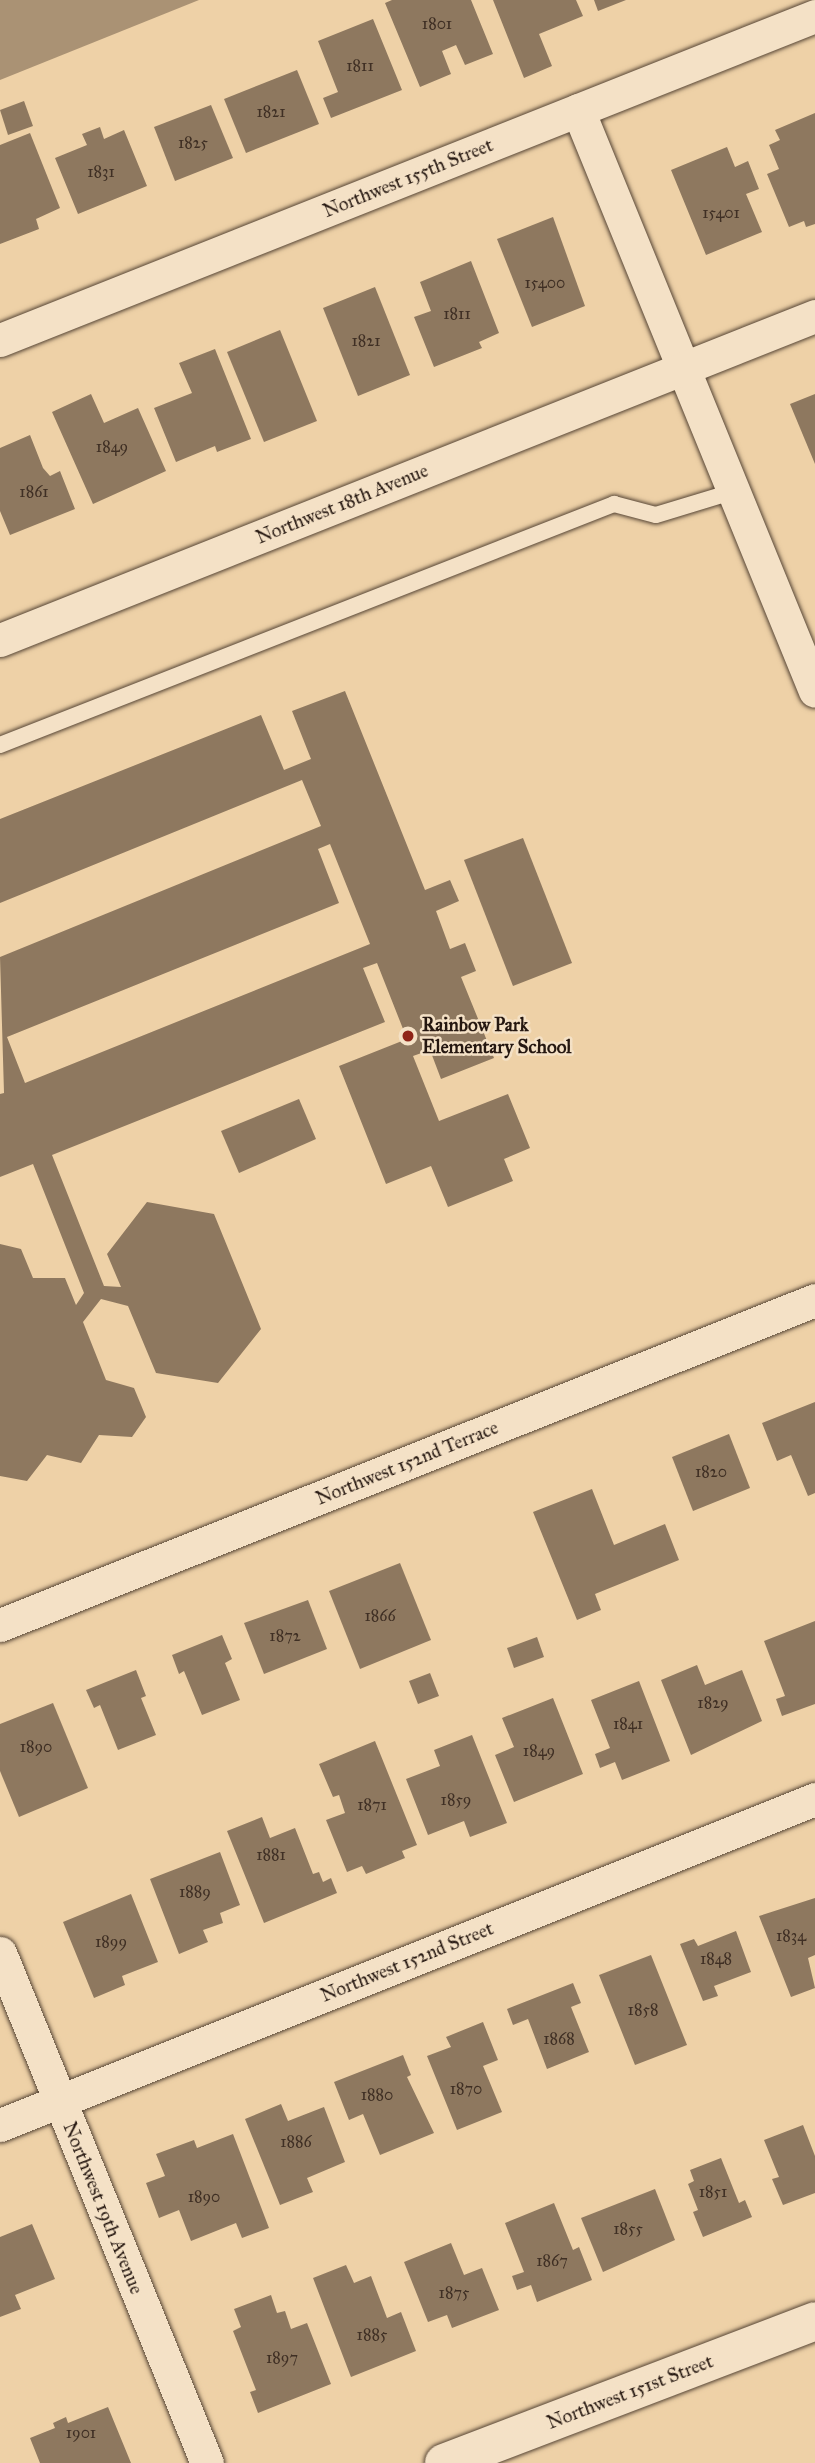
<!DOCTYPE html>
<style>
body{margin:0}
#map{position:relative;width:815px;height:2463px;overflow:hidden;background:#eed1a7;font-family:"IM FELL Great Primer",serif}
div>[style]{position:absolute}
.water>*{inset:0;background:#aa9274}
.building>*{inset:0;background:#8e785f}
.roads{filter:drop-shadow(0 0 2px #574636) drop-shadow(0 0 2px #574636)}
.service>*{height:16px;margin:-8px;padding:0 8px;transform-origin:8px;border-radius:8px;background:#f4e1c6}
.minor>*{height:33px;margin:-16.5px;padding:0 16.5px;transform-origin:16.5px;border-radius:16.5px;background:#f4e1c6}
.tertiary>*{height:38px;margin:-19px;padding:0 19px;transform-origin:19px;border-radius:19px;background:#f4e1c6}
.dots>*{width:19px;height:19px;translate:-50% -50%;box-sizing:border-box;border:4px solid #f4e1c6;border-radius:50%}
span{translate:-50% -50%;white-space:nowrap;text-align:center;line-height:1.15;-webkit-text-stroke:5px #f4e1c6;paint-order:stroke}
.number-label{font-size:16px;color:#3f2f24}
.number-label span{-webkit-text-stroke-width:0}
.street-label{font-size:19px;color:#251710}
.poi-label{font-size:19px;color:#251710;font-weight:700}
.left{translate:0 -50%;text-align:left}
</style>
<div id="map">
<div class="water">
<i style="clip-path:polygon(0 0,199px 0,0 80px)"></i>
</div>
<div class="building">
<i style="clip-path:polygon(392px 0,471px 0,493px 54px,465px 65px,456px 45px,442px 51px,451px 74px,420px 87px,385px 3px)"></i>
<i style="clip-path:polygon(493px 0,576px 0,583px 16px,539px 34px,552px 66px,524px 78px)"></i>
<i style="clip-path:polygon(594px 0,626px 0,598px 11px)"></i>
<i style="clip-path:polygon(373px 19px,402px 90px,331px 118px,323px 98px,338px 92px,318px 41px)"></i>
<i style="clip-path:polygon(297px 70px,319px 124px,246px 153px,224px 99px)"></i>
<i style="clip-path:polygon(24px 101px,33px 126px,8px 135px,0 110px)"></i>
<i style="clip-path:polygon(211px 105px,233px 158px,175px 181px,154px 127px)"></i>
<i style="clip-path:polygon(815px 113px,815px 224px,806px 227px,804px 221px,789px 227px,767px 174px,779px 169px,769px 145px,780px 140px,775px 130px)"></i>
<i style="clip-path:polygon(100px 127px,104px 139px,124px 130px,147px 186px,78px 214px,55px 158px,87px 145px,82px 134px)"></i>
<i style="clip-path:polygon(30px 133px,60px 208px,36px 219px,39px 229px,0 244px,0 145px)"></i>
<i style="clip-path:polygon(727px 147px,735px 167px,748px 161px,759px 189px,746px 194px,762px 232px,706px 255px,671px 170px)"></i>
<i style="clip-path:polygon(553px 217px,585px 306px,532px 327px,497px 239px)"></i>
<i style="clip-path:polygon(471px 261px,499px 333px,479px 342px,482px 348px,434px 367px,414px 317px,431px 311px,420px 282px)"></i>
<i style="clip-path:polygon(375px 287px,410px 375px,358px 396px,323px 308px)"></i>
<i style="clip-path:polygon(280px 330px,317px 421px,264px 442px,227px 352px)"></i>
<i style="clip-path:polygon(215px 349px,251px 439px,217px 452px,215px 446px,176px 462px,154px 408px,192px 393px,179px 363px)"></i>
<i style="clip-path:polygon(91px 394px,104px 423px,138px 408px,166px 471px,93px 504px,52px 412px)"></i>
<i style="clip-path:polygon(815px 394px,815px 464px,790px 404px)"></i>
<i style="clip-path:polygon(30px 435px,43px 468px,50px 476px,60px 471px,75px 509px,10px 535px,0 511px,0 448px)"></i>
<i style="clip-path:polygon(evenodd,345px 691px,425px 890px,450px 880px,459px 901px,436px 911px,450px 949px,465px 943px,476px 971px,461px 977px,494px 1058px,441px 1079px,430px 1050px,413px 1056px,439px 1121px,508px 1094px,530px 1148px,504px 1159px,513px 1181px,448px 1207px,431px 1166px,386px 1184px,339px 1066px,407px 1039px,377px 963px,363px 968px,385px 1022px,52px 1155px,104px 1286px,121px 1287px,107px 1254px,147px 1202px,214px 1214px,261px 1329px,218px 1383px,156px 1373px,128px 1306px,101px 1299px,83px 1322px,106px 1380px,134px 1388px,146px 1417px,132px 1437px,99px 1435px,81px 1463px,47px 1455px,27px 1481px,0 1476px,0 1244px,21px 1249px,33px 1278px,65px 1278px,76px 1305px,84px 1293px,33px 1164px,0 1177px,0 1094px,4px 1093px,0 957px,321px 826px,302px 780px,0 903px,0 819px,261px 715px,284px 770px,311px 759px,292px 711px,345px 691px,330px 844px,370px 944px,25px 1083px,7px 1037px,339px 903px,318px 849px,330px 844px)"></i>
<i style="clip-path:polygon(523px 838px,572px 963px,513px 986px,464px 860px)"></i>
<i style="clip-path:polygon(299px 1099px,316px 1139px,239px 1173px,221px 1131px)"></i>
<i style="clip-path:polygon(815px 1402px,815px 1493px,808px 1496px,791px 1455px,777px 1461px,762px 1423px)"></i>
<i style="clip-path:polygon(729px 1434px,750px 1488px,693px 1511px,672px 1457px)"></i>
<i style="clip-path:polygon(592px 1489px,614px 1545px,665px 1524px,679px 1560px,595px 1594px,601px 1610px,577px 1620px,533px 1512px)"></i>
<i style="clip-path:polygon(400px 1563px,431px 1640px,360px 1669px,329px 1591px)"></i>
<i style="clip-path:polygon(308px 1600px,327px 1649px,264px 1674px,244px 1623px)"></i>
<i style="clip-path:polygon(815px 1621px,815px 1704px,782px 1716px,776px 1699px,785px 1696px,764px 1641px)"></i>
<i style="clip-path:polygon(222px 1635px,232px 1659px,225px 1663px,240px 1700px,202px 1715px,184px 1671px,179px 1674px,172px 1655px)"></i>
<i style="clip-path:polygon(537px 1637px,544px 1657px,514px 1668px,507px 1648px)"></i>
<i style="clip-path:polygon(697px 1665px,705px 1685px,742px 1670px,762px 1721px,691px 1755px,661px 1680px)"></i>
<i style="clip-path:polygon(136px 1670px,146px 1696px,141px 1698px,156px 1735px,118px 1750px,100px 1705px,94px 1708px,86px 1690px)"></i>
<i style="clip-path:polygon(430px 1673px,439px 1696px,418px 1704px,409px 1681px)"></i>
<i style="clip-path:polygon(639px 1681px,670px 1761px,622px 1780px,615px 1762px,600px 1768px,595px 1754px,610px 1748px,591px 1700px)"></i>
<i style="clip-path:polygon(553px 1698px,583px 1774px,514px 1802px,495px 1755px,514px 1747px,502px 1718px)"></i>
<i style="clip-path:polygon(53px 1703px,88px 1788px,19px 1817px,0 1771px,0 1724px)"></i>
<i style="clip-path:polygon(472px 1735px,507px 1823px,470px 1837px,464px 1821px,428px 1835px,406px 1779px,440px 1766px,434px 1750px)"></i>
<i style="clip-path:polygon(375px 1741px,417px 1845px,402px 1851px,405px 1858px,366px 1874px,362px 1866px,347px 1872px,326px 1820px,345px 1813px,339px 1795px,333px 1797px,319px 1764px)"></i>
<i style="clip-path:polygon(262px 1817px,270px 1838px,295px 1828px,313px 1874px,319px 1872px,323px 1882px,331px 1878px,337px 1893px,264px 1923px,227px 1831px)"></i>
<i style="clip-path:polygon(220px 1852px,240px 1905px,220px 1913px,223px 1923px,203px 1930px,208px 1942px,179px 1954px,150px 1879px)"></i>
<i style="clip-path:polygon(131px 1894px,158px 1962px,122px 1976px,125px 1985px,94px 1998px,63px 1922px)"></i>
<i style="clip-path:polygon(815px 1898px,815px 1955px,808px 1958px,815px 1988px,791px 1997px,759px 1916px)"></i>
<i style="clip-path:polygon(736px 1931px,751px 1972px,714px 1986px,718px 1996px,703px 2001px,680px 1944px,694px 1939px,698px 1946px)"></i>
<i style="clip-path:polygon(651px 1955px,687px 2045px,635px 2065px,599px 1975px)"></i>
<i style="clip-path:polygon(573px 1983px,581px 2003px,571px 2007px,589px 2052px,547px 2069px,528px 2019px,513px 2025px,507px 2009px)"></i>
<i style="clip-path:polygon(483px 2022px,498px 2060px,483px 2066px,502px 2112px,457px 2130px,427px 2056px,451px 2047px,446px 2037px)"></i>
<i style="clip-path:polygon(403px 2055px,411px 2075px,407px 2077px,434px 2133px,380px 2155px,363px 2114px,349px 2120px,334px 2082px)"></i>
<i style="clip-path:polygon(281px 2104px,288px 2121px,324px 2107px,345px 2162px,307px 2178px,313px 2192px,280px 2205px,245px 2119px)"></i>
<i style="clip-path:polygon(803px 2125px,815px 2156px,815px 2193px,783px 2205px,772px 2179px,779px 2177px,764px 2140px)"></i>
<i style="clip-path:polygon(233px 2134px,269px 2228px,242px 2238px,236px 2223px,191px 2241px,179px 2210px,159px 2218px,146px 2183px,165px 2176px,156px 2154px,194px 2140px,197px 2148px)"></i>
<i style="clip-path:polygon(721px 2158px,739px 2203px,745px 2200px,752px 2217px,703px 2237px,693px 2212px,698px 2210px,688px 2184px,694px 2181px,690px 2170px)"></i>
<i style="clip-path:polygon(655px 2189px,675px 2240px,603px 2272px,581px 2218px)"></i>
<i style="clip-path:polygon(554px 2203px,573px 2250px,579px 2247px,592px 2280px,537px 2302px,531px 2285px,517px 2290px,512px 2276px,524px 2272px,505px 2223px)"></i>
<i style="clip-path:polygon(32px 2224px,55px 2279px,15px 2295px,21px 2309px,0 2317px,0 2237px)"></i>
<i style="clip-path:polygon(451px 2243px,464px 2275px,482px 2268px,499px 2310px,452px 2328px,447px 2315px,428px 2322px,404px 2262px)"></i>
<i style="clip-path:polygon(346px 2265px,354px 2283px,371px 2276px,387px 2318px,401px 2312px,416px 2351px,351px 2377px,313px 2278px)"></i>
<i style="clip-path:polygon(271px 2295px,277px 2313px,285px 2311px,291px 2329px,307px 2323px,331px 2384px,258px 2413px,250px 2392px,256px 2390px,233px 2331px,241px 2327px,234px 2309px)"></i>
<i style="clip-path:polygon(108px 2407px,131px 2463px,40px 2463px,30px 2438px,55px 2428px,53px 2423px,66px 2417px,68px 2423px)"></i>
</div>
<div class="roads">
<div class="service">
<i style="left:0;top:745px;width:660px;rotate:-21.43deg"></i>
<i style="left:614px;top:504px;width:43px;rotate:14.7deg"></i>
<i style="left:656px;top:515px;width:83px;rotate:-16.9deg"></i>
</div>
<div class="minor">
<i style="left:578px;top:110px;width:627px;rotate:67.81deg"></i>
<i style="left:0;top:340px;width:877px;rotate:-21.68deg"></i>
<i style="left:0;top:640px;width:877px;rotate:-21.68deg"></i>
<i style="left:0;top:1625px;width:877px;rotate:-21.74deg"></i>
<i style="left:0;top:1953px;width:550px;rotate:67.91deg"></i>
<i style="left:0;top:2125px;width:878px;rotate:-21.8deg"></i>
</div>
<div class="tertiary">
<i style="left:444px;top:2463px;width:397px;rotate:-20.9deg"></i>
</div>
</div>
<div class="dots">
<i style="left:408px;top:1036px;background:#8f2418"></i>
</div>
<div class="number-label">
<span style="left:437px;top:24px">1801</span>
<span style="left:360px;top:66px">1811</span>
<span style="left:271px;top:112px">1821</span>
<span style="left:193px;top:143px">1825</span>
<span style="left:101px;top:172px">1831</span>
<span style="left:721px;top:213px">15401</span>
<span style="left:545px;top:283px">15400</span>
<span style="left:457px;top:314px">1811</span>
<span style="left:366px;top:341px">1821</span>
<span style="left:112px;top:447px">1849</span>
<span style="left:34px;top:492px">1861</span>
<span style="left:711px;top:1472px">1820</span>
<span style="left:380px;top:1616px">1866</span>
<span style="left:285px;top:1636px">1872</span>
<span style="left:713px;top:1703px">1829</span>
<span style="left:628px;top:1724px">1841</span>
<span style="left:36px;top:1747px">1890</span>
<span style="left:539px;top:1751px">1849</span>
<span style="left:456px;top:1800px">1859</span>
<span style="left:372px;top:1805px">1871</span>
<span style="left:271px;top:1855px">1881</span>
<span style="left:195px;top:1892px">1889</span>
<span style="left:791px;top:1936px">1834</span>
<span style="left:111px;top:1942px">1899</span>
<span style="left:716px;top:1959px">1848</span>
<span style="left:643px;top:2010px">1858</span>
<span style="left:559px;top:2039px">1868</span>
<span style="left:466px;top:2089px">1870</span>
<span style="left:377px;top:2095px">1880</span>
<span style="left:296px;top:2142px">1886</span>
<span style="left:713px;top:2192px">1851</span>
<span style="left:204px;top:2197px">1890</span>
<span style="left:628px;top:2229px">1855</span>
<span style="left:552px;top:2261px">1867</span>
<span style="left:454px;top:2293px">1875</span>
<span style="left:372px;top:2335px">1885</span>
<span style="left:282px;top:2358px">1897</span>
<span style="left:81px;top:2433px">1901</span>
</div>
<div class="street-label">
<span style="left:408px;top:178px;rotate:-22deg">Northwest 155th Street</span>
<span style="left:342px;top:504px;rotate:-22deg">Northwest 18th Avenue</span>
<span style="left:407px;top:1463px;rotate:-22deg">Northwest 152nd Terrace</span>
<span style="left:407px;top:1962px;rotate:-22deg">Northwest 152nd Street</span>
<span style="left:103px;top:2208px;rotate:68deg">Northwest 19th Avenue</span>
<span style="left:630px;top:2392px;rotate:-21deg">Northwest 151st Street</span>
</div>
<div class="poi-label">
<span class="left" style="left:422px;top:1036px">Rainbow Park<br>Elementary School</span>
</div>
</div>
